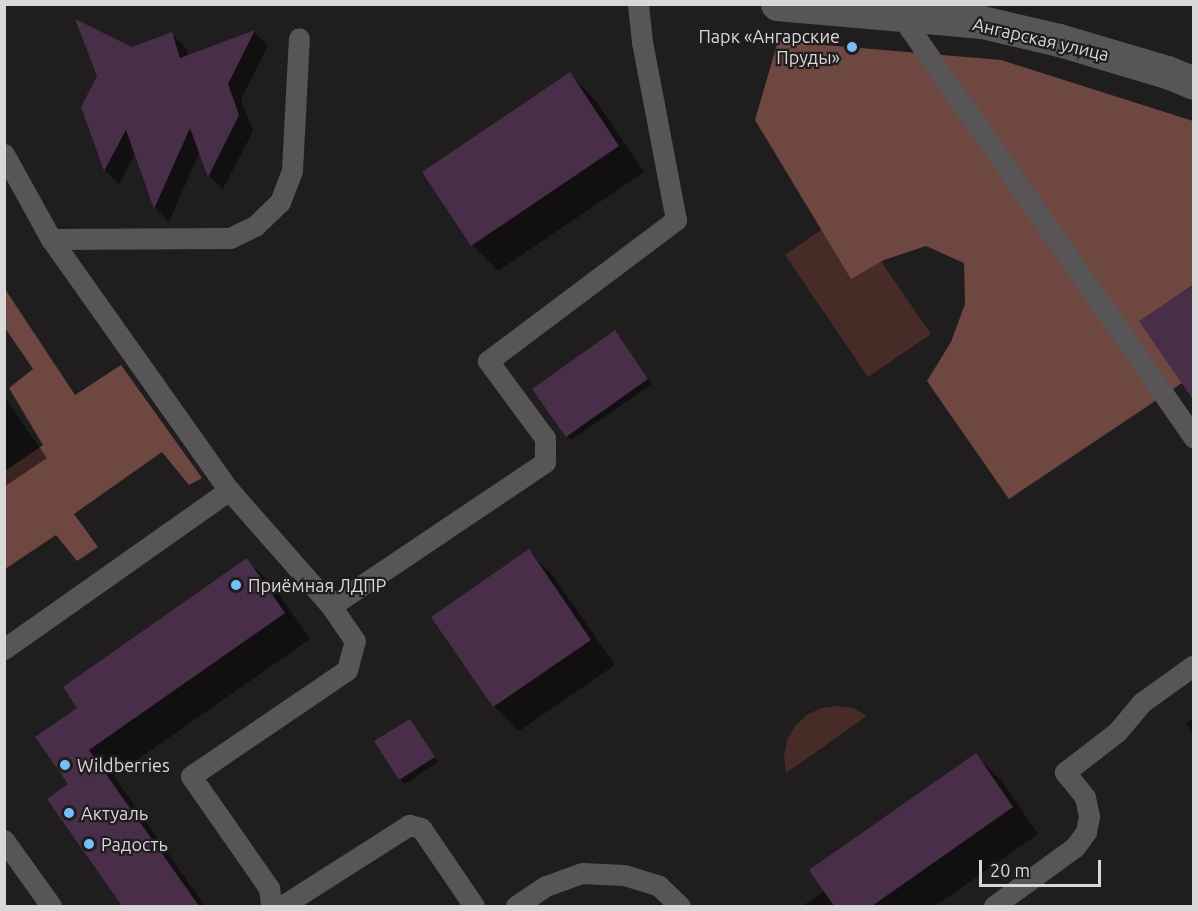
<!DOCTYPE html>
<meta charset="utf-8">
<style>
body{margin:0}
#map{position:relative;width:1198px;height:911px;overflow:hidden;background:#201d1f;font-family:Ubuntu,sans-serif}
div>[style]{position:absolute}
.green>*{inset:0;background:#462b26}
.forest>*{inset:0;background:#6f4741}
.shadow>*{inset:0;background:#0007}
.building>*{inset:0;background:#482e48}
.service>*{height:21px;margin:-10.5px;padding:0 10.5px;transform-origin:10.5px;border-radius:10.5px;background:#585556}
.tertiary>*{height:33px;margin:-16.5px;padding:0 16.5px;transform-origin:16.5px;border-radius:16.5px;background:#585556}
.dots>*{width:16px;height:16px;translate:-50% -50%;box-sizing:border-box;border:3px solid #201d1f;border-radius:50%}
span{translate:-50% -50%;white-space:nowrap;text-align:center;line-height:1.15;-webkit-text-stroke:4.5px #201d1f;paint-order:stroke}
.poi-label{font-size:18px;color:#d9d7d8}
.right{translate:-100% -50%;text-align:right}
.left{translate:0 -50%;text-align:left}
.street-label{font-size:18px;color:#d9d7d8}
.frame{position:absolute;inset:0;border:6px solid #d9d7d8;pointer-events:none}
.scale{position:absolute;left:979px;top:860px;width:122px;height:27px;box-sizing:border-box;border:3px solid #d9d7d8;border-top:0;padding-left:8px;font-size:18px;line-height:21px;white-space:nowrap;color:#d9d7d8;-webkit-text-stroke:4px #201d1f;paint-order:stroke}
</style>
<div id="map">
<div class="green">
<i style="clip-path:polygon(847px 212px,931px 334px,868px 377px,785px 255px)"></i>
<i style="clip-path:polygon(837px 706px,853px 708px,867px 716px,786px 773px,784px 757px,787px 740px,795px 726px,807px 715px,821px 708px)"></i>
</div>
<div class="forest">
<i style="clip-path:polygon(778px 41px,1001px 60px,1193px 121px,1193px 285px,1140px 321px,1182px 383px,1009px 499px,927px 381px,951px 342px,965px 304px,964px 263px,926px 246px,884px 260px,851px 279px,755px 120px)"></i>
<i style="clip-path:polygon(5px 289px,75px 395px,121px 365px,202px 478px,189px 485px,162px 452px,74px 514px,98px 547px,77px 561px,56px 535px,5px 569px,5px 471px,43px 445px,9px 388px,33px 369px,5px 328px)"></i>
</div>
<div class="shadow">
<i style="clip-path:polygon(254px 32px,268px 46px,241px 99px,253px 131px,223px 189px,209px 176px,200px 151px,169px 222px,156px 209px,136px 152px,119px 184px,105px 170px,82px 107px,131px 49px,172px 34px,186px 48px,189px 56px)"></i>
<i style="clip-path:polygon(570px 74px,595px 100px,644px 172px,498px 271px,472px 245px)"></i>
<i style="clip-path:polygon(619px 337px,652px 384px,571px 440px,567px 436px)"></i>
<i style="clip-path:polygon(4px 396px,47px 458px,4px 487px)"></i>
<i style="clip-path:polygon(528px 551px,553px 576px,615px 665px,519px 731px,494px 706px,433px 617px)"></i>
<i style="clip-path:polygon(247px 560px,273px 586px,310px 639px,114px 776px,205px 906px,123px 906px,49px 800px,70px 785px,79px 708px)"></i>
<i style="clip-path:polygon(1194px 718px,1194px 734px,1186px 723px)"></i>
<i style="clip-path:polygon(409px 720px,438px 762px,405px 784px,400px 779px)"></i>
<i style="clip-path:polygon(975px 755px,1002px 781px,1038px 834px,935px 906px,802px 906px,825px 891px)"></i>
</div>
<div class="building">
<i style="clip-path:polygon(75px 19px,132px 47px,172px 32px,180px 58px,255px 30px,228px 84px,239px 115px,208px 177px,190px 128px,154px 209px,126px 130px,104px 171px,81px 107px,97px 76px)"></i>
<i style="clip-path:polygon(570px 72px,619px 146px,471px 246px,422px 172px)"></i>
<i style="clip-path:polygon(1194px 285px,1194px 401px,1139px 321px)"></i>
<i style="clip-path:polygon(615px 330px,648px 379px,566px 437px,532px 389px)"></i>
<i style="clip-path:polygon(529px 549px,591px 640px,493px 707px,431px 617px)"></i>
<i style="clip-path:polygon(247px 558px,285px 613px,89px 750px,199px 906px,122px 906px,47px 799px,68px 784px,35px 737px,77px 708px,63px 687px)"></i>
<i style="clip-path:polygon(410px 719px,435px 757px,399px 780px,374px 741px)"></i>
<i style="clip-path:polygon(976px 753px,1013px 807px,872px 906px,834px 906px,809px 870px)"></i>
</div>
<div class="service">
<i style="left:899px;top:13px;width:517px;rotate:55.23deg"></i>
<i style="left:4px;top:154px;width:97px;rotate:61.1deg"></i>
<i style="left:51px;top:239px;width:308px;rotate:54.7deg"></i>
<i style="left:229px;top:490px;width:154px;rotate:48.7deg"></i>
<i style="left:51px;top:239px;width:179px;rotate:-0.3deg"></i>
<i style="left:230px;top:238px;width:28px;rotate:-26deg"></i>
<i style="left:255px;top:226px;width:35px;rotate:-44deg"></i>
<i style="left:280px;top:202px;width:34px;rotate:-69deg"></i>
<i style="left:292px;top:170px;width:132px;rotate:-87deg"></i>
<i style="left:4px;top:649px;width:276px;rotate:-35.2deg"></i>
<i style="left:4px;top:840px;width:81px;rotate:54.5deg"></i>
<i style="left:271px;top:906px;width:18px;rotate:-96deg"></i>
<i style="left:269px;top:888px;width:136px;rotate:-124.9deg"></i>
<i style="left:191px;top:776px;width:189px;rotate:-34.2deg"></i>
<i style="left:347px;top:670px;width:30px;rotate:-75deg"></i>
<i style="left:355px;top:641px;width:42px;rotate:-124.4deg"></i>
<i style="left:331px;top:606px;width:258px;rotate:-33.9deg"></i>
<i style="left:545px;top:462px;width:24px;rotate:-90deg"></i>
<i style="left:545px;top:438px;width:96px;rotate:-126.5deg"></i>
<i style="left:488px;top:361px;width:235px;rotate:-36.9deg"></i>
<i style="left:676px;top:220px;width:181px;rotate:-100.8deg"></i>
<i style="left:642px;top:42px;width:38px;rotate:-96deg"></i>
<i style="left:282px;top:906px;width:151px;rotate:-32.5deg"></i>
<i style="left:409px;top:825px;width:12px;rotate:14deg"></i>
<i style="left:421px;top:828px;width:94px;rotate:55.8deg"></i>
<i style="left:516px;top:906px;width:36px;rotate:-34deg"></i>
<i style="left:546px;top:886px;width:38px;rotate:-20deg"></i>
<i style="left:582px;top:873px;width:42px;rotate:2.7deg"></i>
<i style="left:624px;top:875px;width:37px;rotate:17deg"></i>
<i style="left:659px;top:886px;width:29px;rotate:44deg"></i>
<i style="left:994px;top:906px;width:100px;rotate:-36.1deg"></i>
<i style="left:1075px;top:847px;width:19px;rotate:-54deg"></i>
<i style="left:1086px;top:832px;width:16px;rotate:-79deg"></i>
<i style="left:1089px;top:816px;width:19px;rotate:-102deg"></i>
<i style="left:1085px;top:797px;width:32px;rotate:-129deg"></i>
<i style="left:1065px;top:772px;width:66px;rotate:-37.6deg"></i>
<i style="left:1117px;top:732px;width:38px;rotate:-50deg"></i>
<i style="left:1141px;top:703px;width:65px;rotate:-35.6deg"></i>
</div>
<div class="tertiary">
<i style="left:777px;top:4px;width:206px;rotate:5deg"></i>
<i style="left:982px;top:22px;width:79px;rotate:13.2deg"></i>
<i style="left:1059px;top:40px;width:113px;rotate:16.5deg"></i>
<i style="left:1167px;top:72px;width:29px;rotate:22deg"></i>
</div>
<div class="dots">
<i style="left:852px;top:47px;background:#76c0f7"></i>
<i style="left:236px;top:585px;background:#76c0f7"></i>
<i style="left:65px;top:765px;background:#76c0f7"></i>
<i style="left:69px;top:813px;background:#76c0f7"></i>
<i style="left:89px;top:844px;background:#76c0f7"></i>
</div>
<div class="poi-label">
<span class="right" style="left:840px;top:47px">Парк «Ангарские<br>Пруды»</span>
<span class="left" style="left:248px;top:585px">Приёмная ЛДПР</span>
<span class="left" style="left:77px;top:765px">Wildberries</span>
<span class="left" style="left:81px;top:813px">Актуаль</span>
<span class="left" style="left:101px;top:844px">Радость</span>
</div>
<div class="street-label">
<span style="left:1041px;top:39px;rotate:13deg">Ангарская улица</span>
</div>
<div class="frame"></div>
<div class="scale">20 m</div>
</div>
